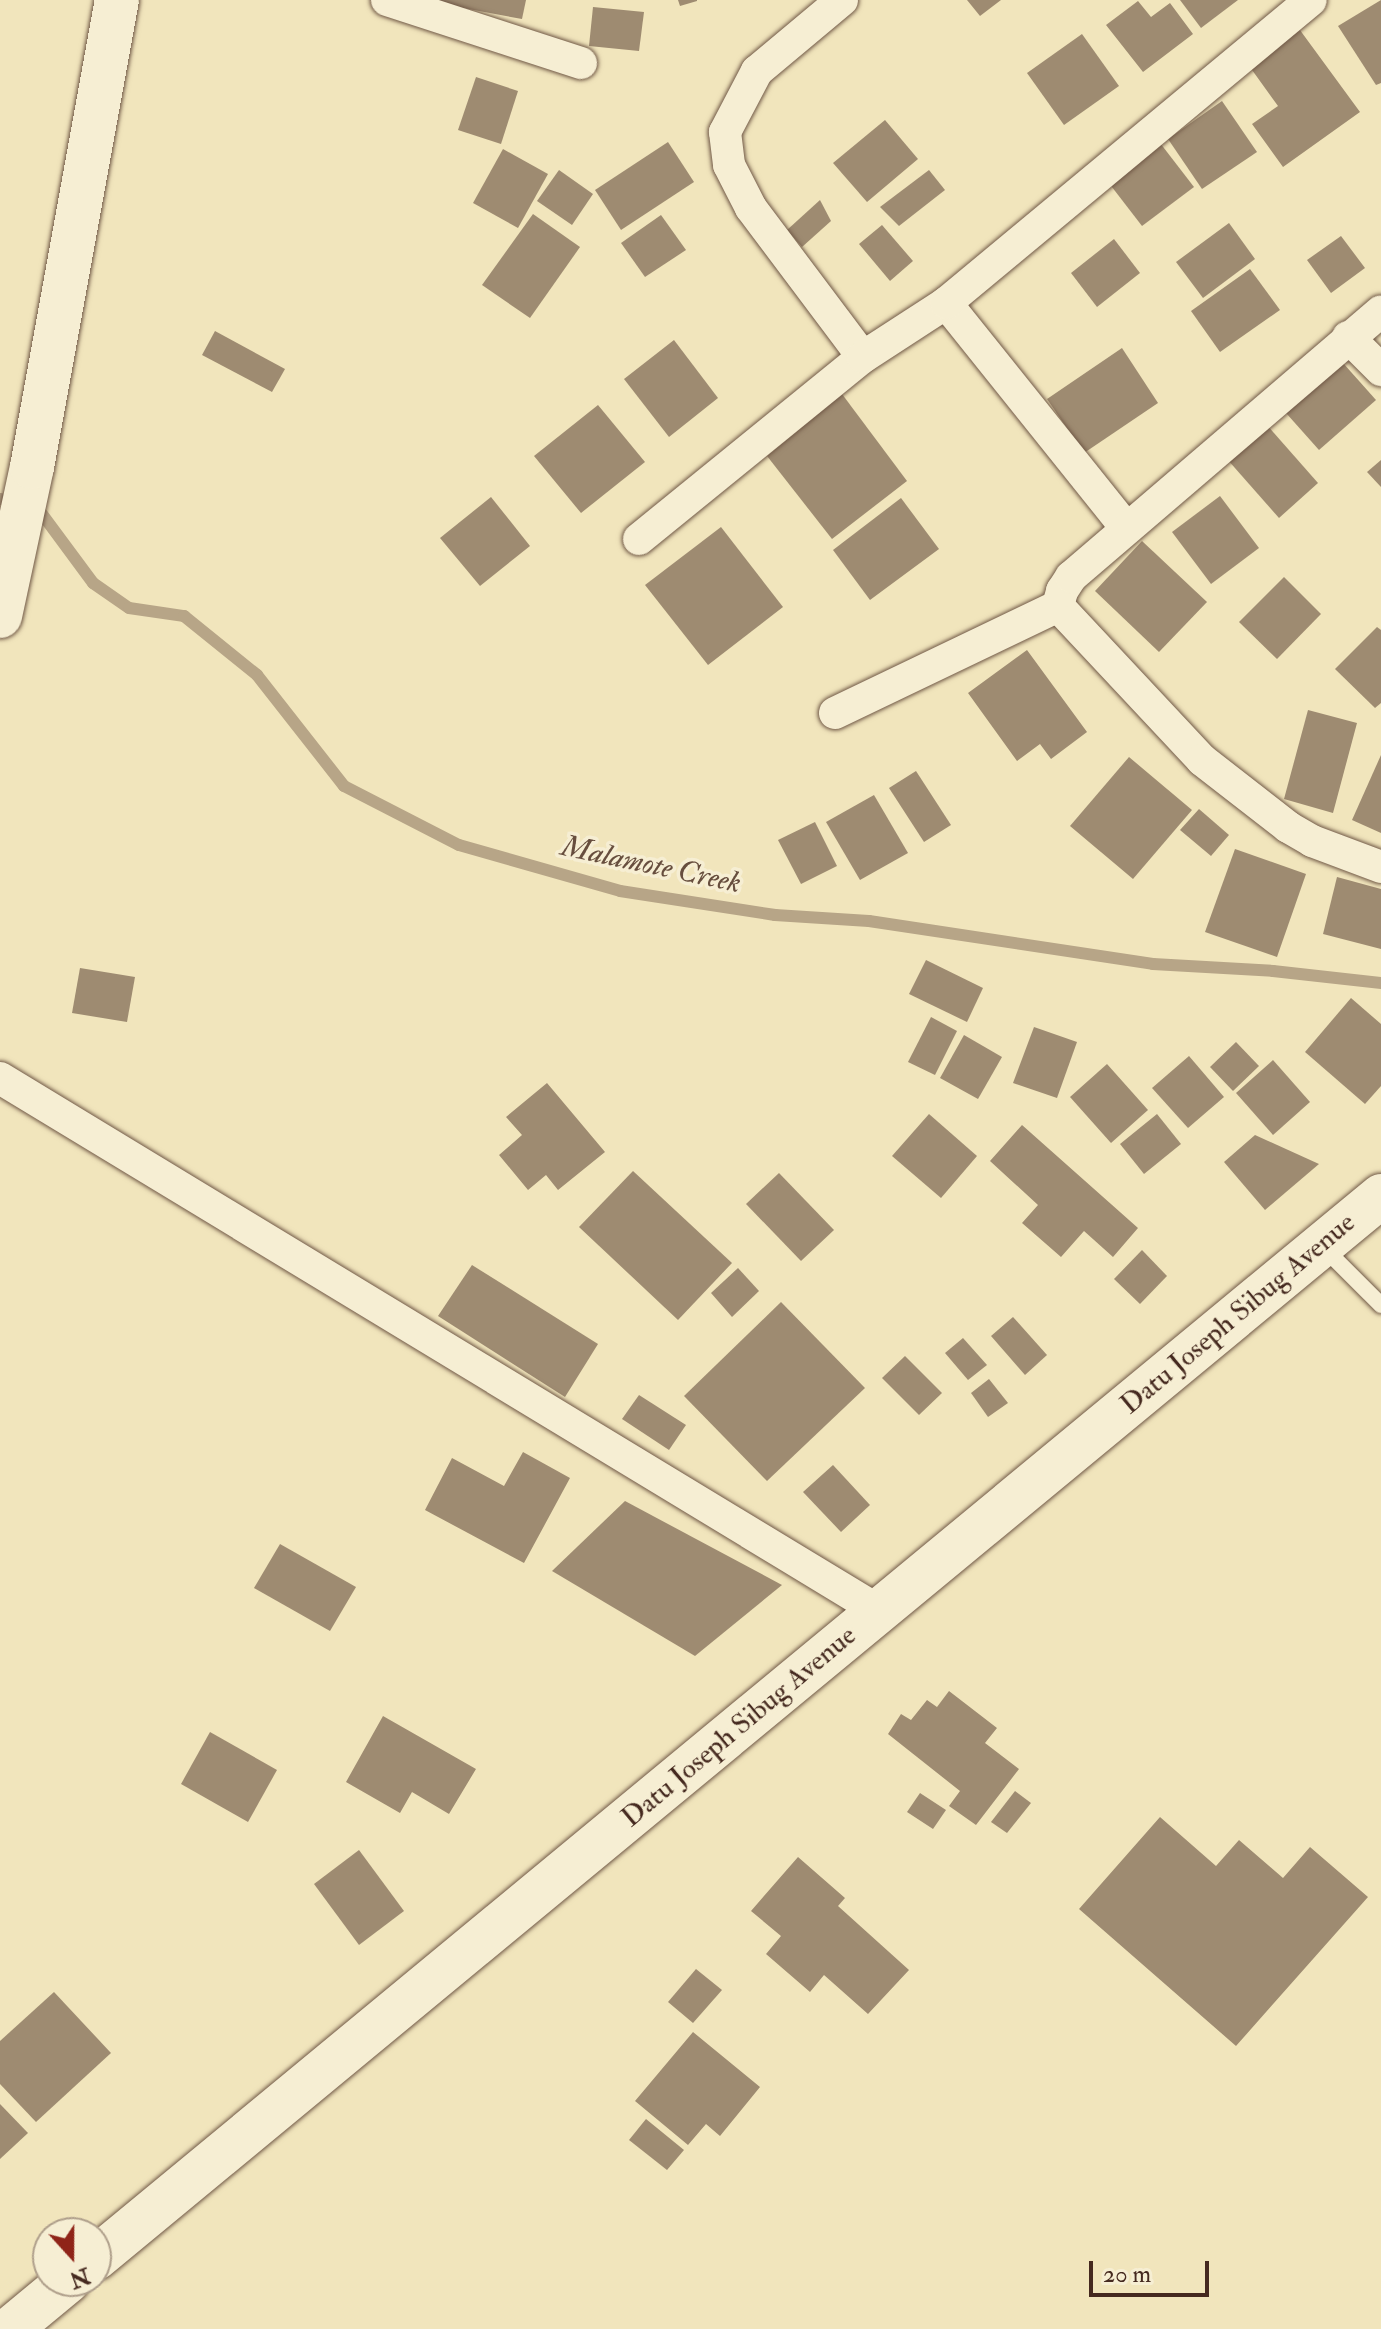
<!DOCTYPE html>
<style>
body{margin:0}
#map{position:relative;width:1381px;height:2329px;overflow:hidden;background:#f1e5bc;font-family:"IM FELL Double Pica",serif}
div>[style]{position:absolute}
.stream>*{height:12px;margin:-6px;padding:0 6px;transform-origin:6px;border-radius:6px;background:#b7a587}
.building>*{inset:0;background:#9e8b71}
.roads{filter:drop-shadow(0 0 2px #705846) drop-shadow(0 0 2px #705846)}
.lane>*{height:16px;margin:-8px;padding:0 8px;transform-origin:8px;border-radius:8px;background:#f6eed3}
.street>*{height:32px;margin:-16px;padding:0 16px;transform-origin:16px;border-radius:16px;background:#f6eed3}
.secondary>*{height:44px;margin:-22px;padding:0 22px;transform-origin:22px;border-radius:22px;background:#f6eed3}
span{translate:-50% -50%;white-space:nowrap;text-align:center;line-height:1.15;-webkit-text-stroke:7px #f6eed3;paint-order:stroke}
.street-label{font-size:28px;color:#45291f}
.water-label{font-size:30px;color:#674e3e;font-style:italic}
.north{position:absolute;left:32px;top:2217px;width:80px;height:80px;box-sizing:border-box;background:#f6eed3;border:2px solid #af9f8b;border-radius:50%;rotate:159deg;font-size:22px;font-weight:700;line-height:32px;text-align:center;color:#45291f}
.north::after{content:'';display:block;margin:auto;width:28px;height:36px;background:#8f2418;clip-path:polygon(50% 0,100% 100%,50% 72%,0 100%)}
.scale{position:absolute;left:1089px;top:2261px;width:120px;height:36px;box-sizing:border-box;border:4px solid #45291f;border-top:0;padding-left:10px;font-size:24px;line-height:28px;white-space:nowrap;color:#45291f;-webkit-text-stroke:6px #f6eed3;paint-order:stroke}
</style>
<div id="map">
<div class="stream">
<i style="left:0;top:499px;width:1px"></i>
<i style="left:42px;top:514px;width:86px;rotate:53.5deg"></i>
<i style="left:93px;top:583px;width:44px;rotate:34.8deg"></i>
<i style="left:129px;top:608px;width:56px;rotate:8.3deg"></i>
<i style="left:184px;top:616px;width:94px;rotate:38.9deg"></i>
<i style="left:257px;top:675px;width:141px;rotate:51.9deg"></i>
<i style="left:344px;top:786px;width:129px;rotate:27.2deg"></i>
<i style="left:459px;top:845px;width:167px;rotate:15.9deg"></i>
<i style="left:620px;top:891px;width:157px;rotate:8.8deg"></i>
<i style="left:775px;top:915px;width:94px;rotate:3.7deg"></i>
<i style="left:869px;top:921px;width:287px;rotate:8.6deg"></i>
<i style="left:1153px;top:964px;width:120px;rotate:3.3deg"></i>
<i style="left:1273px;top:971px;width:109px;rotate:6.3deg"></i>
</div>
<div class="building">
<i style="clip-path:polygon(436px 0,526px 0,522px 19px,436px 3px)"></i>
<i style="clip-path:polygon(678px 0,697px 0,697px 1px,680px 6px)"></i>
<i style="clip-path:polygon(967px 0,1001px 0,980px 16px)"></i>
<i style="clip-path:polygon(1180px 0,1238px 0,1201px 28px)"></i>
<i style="clip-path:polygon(1381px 0,1381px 83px,1376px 85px,1338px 26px)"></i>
<i style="clip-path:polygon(1138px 1px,1151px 17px,1170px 3px,1193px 34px,1143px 72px,1106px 25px)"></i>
<i style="clip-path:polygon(593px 7px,644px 12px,639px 51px,589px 46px)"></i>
<i style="clip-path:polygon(1297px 26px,1360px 112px,1283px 167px,1252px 124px,1278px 106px,1247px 63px)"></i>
<i style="clip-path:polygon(1082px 34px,1119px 86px,1064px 125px,1027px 73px)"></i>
<i style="clip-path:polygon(476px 77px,518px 91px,501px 144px,458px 130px)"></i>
<i style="clip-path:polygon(1222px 101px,1257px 152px,1202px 189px,1168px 139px)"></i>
<i style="clip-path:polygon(885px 120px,918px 159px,867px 202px,833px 163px)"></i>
<i style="clip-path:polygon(1157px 139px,1194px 187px,1142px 226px,1105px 178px)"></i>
<i style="clip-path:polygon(668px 142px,694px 182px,621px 230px,595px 190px)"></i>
<i style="clip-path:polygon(503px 149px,548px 174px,518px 228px,473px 203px)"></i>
<i style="clip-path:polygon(559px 170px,593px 194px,572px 225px,537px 201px)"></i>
<i style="clip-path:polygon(929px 170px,945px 190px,899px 226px,880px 207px)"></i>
<i style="clip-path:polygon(820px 200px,831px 221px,802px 247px,787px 230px)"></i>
<i style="clip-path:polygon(533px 214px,580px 247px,530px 318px,482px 285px)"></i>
<i style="clip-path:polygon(661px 215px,686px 250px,645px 277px,621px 243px)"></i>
<i style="clip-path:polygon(1229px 223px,1255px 259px,1203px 298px,1176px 262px)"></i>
<i style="clip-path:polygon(882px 225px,913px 261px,890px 281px,859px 244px)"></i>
<i style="clip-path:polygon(1341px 236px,1365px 268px,1331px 293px,1307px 260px)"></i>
<i style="clip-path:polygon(1114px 239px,1140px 273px,1097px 307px,1071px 273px)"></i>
<i style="clip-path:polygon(1250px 269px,1280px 310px,1220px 352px,1191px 311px)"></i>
<i style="clip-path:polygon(215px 331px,285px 369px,272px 392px,202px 355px)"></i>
<i style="clip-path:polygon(674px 340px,718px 398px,669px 437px,624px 379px)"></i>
<i style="clip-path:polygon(1122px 348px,1158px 403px,1084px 453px,1047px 399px)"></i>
<i style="clip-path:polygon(1335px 354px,1376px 400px,1319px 450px,1278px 404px)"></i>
<i style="clip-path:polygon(842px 394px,907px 481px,832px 539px,767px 456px)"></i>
<i style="clip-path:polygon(598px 405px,645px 462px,581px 513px,534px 456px)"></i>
<i style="clip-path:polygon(1267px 425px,1318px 483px,1279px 518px,1227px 459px)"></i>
<i style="clip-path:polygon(1381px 460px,1381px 487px,1367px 472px)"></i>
<i style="clip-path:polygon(1220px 496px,1259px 548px,1211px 584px,1172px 532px)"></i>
<i style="clip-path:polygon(491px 497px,530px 546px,480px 586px,440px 538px)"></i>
<i style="clip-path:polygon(901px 498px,939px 549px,870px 600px,833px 550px)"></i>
<i style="clip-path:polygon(721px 527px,783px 607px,708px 665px,645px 585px)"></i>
<i style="clip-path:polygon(1142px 541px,1207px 602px,1159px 652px,1095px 591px)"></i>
<i style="clip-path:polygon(1284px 577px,1321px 614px,1277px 659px,1239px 622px)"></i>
<i style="clip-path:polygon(1377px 627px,1381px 630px,1381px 703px,1375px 708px,1335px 669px)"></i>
<i style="clip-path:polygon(1027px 650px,1087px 732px,1051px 759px,1040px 744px,1017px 761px,968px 693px)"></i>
<i style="clip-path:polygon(1308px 710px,1357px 723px,1333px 813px,1284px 799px)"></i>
<i style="clip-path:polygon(1381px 755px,1381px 833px,1352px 820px)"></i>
<i style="clip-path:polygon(1129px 757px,1192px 810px,1133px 879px,1070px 826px)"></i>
<i style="clip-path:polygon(916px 771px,951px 825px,924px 842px,889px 788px)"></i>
<i style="clip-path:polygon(874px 795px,908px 853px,860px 880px,826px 822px)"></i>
<i style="clip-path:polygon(1199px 809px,1229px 835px,1211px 856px,1180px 830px)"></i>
<i style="clip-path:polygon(815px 822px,837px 866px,801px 884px,778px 840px)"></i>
<i style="clip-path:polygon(1235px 849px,1306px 874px,1277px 957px,1205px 932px)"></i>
<i style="clip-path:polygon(1337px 877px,1381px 889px,1381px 949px,1323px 934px)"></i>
<i style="clip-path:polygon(926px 960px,983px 988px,967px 1022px,909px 994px)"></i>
<i style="clip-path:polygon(80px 968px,135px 977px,127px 1022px,72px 1013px)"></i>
<i style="clip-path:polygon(1351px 998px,1381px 1024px,1381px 1086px,1365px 1104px,1305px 1052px)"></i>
<i style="clip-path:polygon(931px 1017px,957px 1031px,935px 1075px,908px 1062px)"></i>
<i style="clip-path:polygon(1034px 1027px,1077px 1042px,1057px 1098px,1013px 1083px)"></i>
<i style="clip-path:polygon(964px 1035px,1002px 1057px,978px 1099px,940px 1078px)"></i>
<i style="clip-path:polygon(1236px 1042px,1259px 1066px,1233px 1091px,1210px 1067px)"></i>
<i style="clip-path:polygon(1189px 1056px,1224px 1097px,1188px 1128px,1152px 1088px)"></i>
<i style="clip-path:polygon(1273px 1060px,1310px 1102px,1273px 1135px,1236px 1093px)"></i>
<i style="clip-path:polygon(1107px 1064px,1148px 1110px,1111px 1143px,1070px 1097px)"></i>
<i style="clip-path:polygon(547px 1083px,605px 1152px,558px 1190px,546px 1175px,528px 1190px,499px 1155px,522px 1135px,506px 1117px)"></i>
<i style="clip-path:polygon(929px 1114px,977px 1156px,941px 1198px,892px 1156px)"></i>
<i style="clip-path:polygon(1157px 1114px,1181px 1144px,1144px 1174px,1120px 1144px)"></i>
<i style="clip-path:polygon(1022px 1125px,1138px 1228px,1113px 1257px,1084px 1231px,1061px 1257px,1022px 1223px,1038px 1205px,990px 1161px)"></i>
<i style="clip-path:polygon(1255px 1135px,1319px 1164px,1265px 1210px,1224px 1162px)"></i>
<i style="clip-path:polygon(633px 1171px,732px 1263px,678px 1320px,579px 1227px)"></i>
<i style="clip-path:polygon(779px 1173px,834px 1230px,801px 1261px,746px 1204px)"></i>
<i style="clip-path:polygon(1142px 1250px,1167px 1276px,1140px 1304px,1114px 1279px)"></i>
<i style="clip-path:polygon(472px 1265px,598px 1344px,565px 1397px,438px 1316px)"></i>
<i style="clip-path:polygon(738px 1268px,759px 1291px,732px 1317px,711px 1293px)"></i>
<i style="clip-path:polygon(781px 1302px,865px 1388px,767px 1481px,684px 1396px)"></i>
<i style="clip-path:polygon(1013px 1317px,1047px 1355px,1025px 1375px,991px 1336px)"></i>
<i style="clip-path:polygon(963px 1338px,987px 1365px,968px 1380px,945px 1353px)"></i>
<i style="clip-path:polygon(905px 1356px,942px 1393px,919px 1415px,882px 1378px)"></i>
<i style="clip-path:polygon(989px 1379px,1008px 1403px,988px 1417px,971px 1393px)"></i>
<i style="clip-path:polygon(639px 1395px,686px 1425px,669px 1450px,622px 1419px)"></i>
<i style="clip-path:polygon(523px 1452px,570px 1478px,524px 1563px,425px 1510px,452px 1458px,504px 1486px)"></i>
<i style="clip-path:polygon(833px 1465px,870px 1505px,841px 1532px,803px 1492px)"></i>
<i style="clip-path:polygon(625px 1501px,782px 1585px,695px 1656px,552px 1571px)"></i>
<i style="clip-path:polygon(280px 1544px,356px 1587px,330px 1631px,254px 1588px)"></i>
<i style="clip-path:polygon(949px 1691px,997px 1728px,985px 1743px,1019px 1769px,976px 1825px,949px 1806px,960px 1791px,888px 1734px,901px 1714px,911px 1720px,927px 1700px,937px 1707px)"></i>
<i style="clip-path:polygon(383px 1716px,476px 1769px,449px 1814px,412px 1792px,400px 1813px,346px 1782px)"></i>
<i style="clip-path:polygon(210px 1732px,277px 1770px,248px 1822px,181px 1784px)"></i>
<i style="clip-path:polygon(1015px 1791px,1031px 1803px,1007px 1833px,991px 1822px)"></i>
<i style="clip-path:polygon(920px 1793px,946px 1810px,933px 1829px,907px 1812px)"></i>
<i style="clip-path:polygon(1160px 1817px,1216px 1866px,1239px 1840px,1283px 1878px,1310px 1847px,1368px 1897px,1236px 2046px,1079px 1909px)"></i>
<i style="clip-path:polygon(359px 1850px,404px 1911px,359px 1945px,314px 1884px)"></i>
<i style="clip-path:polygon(798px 1857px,845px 1898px,838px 1906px,909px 1970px,868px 2014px,824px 1975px,810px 1992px,766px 1954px,781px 1936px,751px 1911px)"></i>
<i style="clip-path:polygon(696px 1969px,722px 1990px,693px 2023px,668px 2002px)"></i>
<i style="clip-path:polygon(54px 1992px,111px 2053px,36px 2122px,0 2084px,0 2041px)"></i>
<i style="clip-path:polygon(693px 2032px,760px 2087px,720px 2136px,706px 2124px,688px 2145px,635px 2101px)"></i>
<i style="clip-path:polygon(0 2104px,28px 2133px,0 2159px)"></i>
<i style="clip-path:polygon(646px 2119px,684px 2150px,667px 2170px,629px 2140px)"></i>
</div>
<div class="roads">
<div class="lane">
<i style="left:1323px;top:1247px;width:82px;rotate:45deg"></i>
</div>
<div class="street">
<i style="left:387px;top:0;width:204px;rotate:18deg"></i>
<i style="left:842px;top:0;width:111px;rotate:140.1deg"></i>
<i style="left:757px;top:71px;width:69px;rotate:117.7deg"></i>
<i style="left:725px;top:132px;width:33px;rotate:83deg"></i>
<i style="left:729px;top:165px;width:48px;rotate:62.9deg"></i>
<i style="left:751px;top:208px;width:186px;rotate:53.1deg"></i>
<i style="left:946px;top:303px;width:288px;rotate:51.3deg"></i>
<i style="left:1348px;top:337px;width:47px;rotate:45deg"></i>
<i style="left:639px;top:539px;width:289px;rotate:-39.1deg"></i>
<i style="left:863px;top:357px;width:99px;rotate:-33deg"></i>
<i style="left:946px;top:303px;width:474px;rotate:-39.7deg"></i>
<i style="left:1058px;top:606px;width:211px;rotate:46.9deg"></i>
<i style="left:1202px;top:760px;width:109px;rotate:37.9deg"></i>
<i style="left:1288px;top:827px;width:28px;rotate:30deg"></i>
<i style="left:1312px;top:841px;width:74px;rotate:20.6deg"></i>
<i style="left:835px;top:713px;width:247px;rotate:-25.6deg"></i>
<i style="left:1058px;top:606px;width:16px;rotate:-75deg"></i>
<i style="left:1062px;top:591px;width:17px;rotate:-57deg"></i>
<i style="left:1071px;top:577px;width:408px;rotate:-40.6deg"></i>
<i style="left:0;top:1078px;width:1028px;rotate:31.23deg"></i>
</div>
<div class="secondary">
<i style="left:0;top:616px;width:152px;rotate:-77.9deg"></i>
<i style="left:32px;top:467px;width:475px;rotate:-79.7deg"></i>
<i style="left:96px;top:2258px;width:1667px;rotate:-39.57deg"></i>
<i style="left:10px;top:2329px;width:75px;rotate:-39.6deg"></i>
</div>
</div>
<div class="street-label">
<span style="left:1238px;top:1314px;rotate:-40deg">Datu Joseph Sibug Avenue</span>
<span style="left:739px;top:1727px;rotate:-40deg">Datu Joseph Sibug Avenue</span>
</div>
<div class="water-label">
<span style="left:651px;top:865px;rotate:12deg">Malamote Creek</span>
</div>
<div class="north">N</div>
<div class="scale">20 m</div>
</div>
